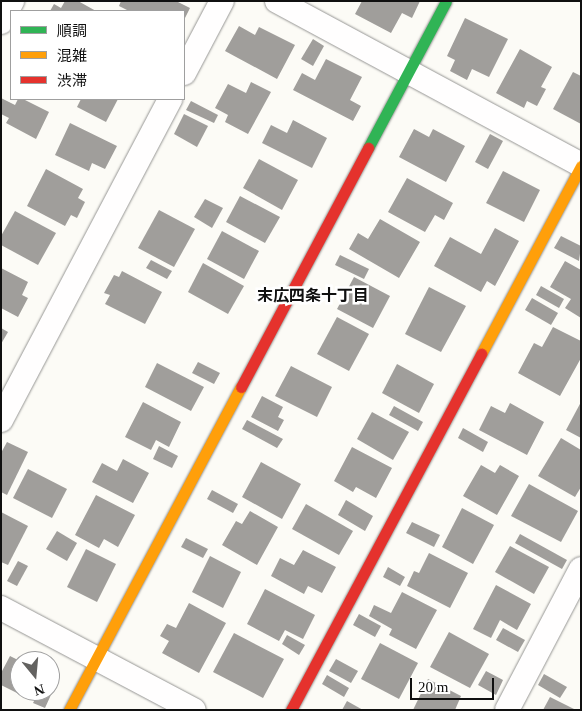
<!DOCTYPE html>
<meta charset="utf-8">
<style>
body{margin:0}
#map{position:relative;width:582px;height:711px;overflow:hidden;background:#fcfbf6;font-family:"Times New Roman","Noto Sans JP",serif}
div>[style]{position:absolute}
.building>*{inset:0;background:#a09e9b}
.roads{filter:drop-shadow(0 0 1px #969694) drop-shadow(0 0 1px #969694)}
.street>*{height:24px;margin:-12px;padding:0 12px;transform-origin:12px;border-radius:12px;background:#fffefe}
.fast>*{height:11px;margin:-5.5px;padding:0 5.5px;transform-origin:5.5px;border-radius:5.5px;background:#30b455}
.slow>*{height:11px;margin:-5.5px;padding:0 5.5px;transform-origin:5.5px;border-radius:5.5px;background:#ff9f0a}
.jam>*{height:11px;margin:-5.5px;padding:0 5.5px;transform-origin:5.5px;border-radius:5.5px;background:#e5322d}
span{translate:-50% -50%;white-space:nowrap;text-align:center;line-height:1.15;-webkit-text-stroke:5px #fff;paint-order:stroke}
.neighbourhood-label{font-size:16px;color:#101010;font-weight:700}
.frame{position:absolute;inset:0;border:2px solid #101010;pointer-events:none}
.legend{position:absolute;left:10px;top:10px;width:175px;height:90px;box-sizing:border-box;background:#fff;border:1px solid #9f9f9f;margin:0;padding:6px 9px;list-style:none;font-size:15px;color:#101010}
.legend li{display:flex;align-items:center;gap:10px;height:25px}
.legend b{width:25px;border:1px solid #9f9f9f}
.north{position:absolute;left:10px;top:651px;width:50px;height:50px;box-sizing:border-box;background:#fff;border:1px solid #9f9f9f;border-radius:50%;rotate:163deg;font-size:14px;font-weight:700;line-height:20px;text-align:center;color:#101010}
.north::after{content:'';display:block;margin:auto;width:18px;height:22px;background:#636260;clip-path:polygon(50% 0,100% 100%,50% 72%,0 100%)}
.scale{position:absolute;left:410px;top:678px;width:84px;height:22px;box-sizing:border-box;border:2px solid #101010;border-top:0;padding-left:6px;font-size:15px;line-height:18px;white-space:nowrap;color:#101010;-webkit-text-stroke:4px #fff;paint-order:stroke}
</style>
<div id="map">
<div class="building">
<i style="clip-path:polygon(65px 1px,78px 1px,96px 11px,50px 11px,54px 4px,61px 8px)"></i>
<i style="clip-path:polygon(121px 1px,176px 1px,190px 8px,184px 20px,184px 11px,129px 11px,119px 6px)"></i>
<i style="clip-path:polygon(362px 1px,420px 1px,412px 18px,402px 13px,391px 33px,355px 14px)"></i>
<i style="clip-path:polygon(465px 18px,508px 39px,489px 77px,472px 69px,467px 80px,450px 71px,455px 60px,447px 56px)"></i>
<i style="clip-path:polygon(239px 26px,255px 35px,259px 27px,295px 45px,277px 79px,225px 51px)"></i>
<i style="clip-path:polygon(313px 39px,324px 46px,313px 66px,301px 59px)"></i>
<i style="clip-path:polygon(520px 49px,552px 67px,541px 87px,546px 89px,537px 106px,527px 101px,524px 108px,496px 93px)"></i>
<i style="clip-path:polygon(326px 59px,362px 77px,350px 100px,361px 106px,353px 121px,293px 90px,302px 73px,315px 80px)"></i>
<i style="clip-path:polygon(573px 72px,581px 76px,581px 124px,553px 109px)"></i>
<i style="clip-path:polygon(251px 82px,271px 92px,248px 134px,225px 122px,228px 115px,215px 108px,228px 84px,246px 93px)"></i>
<i style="clip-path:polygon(1px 98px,15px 105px,18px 99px,23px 99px,49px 112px,36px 139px,6px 123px,9px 118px,1px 114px)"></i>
<i style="clip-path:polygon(81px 99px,118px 99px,106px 122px,77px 107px)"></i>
<i style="clip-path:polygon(191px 101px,218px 115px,214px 123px,186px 110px)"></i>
<i style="clip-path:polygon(184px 114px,208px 126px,197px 147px,174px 134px)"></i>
<i style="clip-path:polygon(293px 120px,327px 138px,312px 168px,262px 143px,271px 125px,287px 133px)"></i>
<i style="clip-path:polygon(70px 123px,117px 146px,105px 169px,92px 163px,89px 171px,55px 155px)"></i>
<i style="clip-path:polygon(414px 129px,429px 137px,433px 129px,465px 146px,446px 182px,399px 157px)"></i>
<i style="clip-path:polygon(490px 134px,503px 141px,488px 169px,475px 162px)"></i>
<i style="clip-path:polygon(259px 159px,298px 180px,282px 210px,243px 188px)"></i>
<i style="clip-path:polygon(46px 169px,83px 189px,78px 198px,85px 202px,77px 218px,71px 215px,65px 226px,27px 206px)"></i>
<i style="clip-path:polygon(503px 171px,540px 190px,524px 222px,486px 203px)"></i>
<i style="clip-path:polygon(407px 178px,453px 203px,444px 220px,435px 215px,425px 232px,388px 212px)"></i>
<i style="clip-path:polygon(240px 196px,280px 217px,265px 243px,226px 222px)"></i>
<i style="clip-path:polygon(205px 199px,223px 208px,212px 228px,194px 217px)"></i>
<i style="clip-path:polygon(159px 210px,195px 229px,174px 267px,138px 248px)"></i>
<i style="clip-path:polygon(15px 211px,56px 233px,38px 265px,1px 245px,1px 236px)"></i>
<i style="clip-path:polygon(380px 219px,420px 242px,399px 278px,349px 249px,358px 233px,368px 239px)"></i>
<i style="clip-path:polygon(495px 228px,519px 241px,495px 286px,487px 281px,481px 292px,434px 266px,450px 237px,481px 254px)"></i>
<i style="clip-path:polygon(222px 231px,259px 251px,244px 279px,207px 259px)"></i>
<i style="clip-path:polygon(561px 236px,581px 246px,579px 261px,554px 248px)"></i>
<i style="clip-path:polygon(340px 255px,369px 269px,364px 279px,335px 265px)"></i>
<i style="clip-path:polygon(151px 260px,172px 271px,167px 279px,146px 268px)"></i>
<i style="clip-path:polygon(565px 261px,581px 270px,581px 318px,565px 308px,571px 299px,550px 287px)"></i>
<i style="clip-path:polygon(203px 263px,244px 286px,228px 314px,188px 292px)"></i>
<i style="clip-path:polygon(1px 268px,28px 282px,22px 295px,28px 298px,18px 317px,1px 308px)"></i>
<i style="clip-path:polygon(122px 271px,162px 292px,145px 324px,105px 304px,110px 295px,104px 293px,114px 275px,119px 277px)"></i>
<i style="clip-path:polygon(354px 277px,390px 296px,373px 328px,337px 309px)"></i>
<i style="clip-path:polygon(541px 286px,564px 299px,559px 308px,536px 295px)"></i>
<i style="clip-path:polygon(429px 287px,466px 306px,441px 352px,405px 334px)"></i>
<i style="clip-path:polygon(532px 298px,558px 313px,551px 325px,525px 310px)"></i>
<i style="clip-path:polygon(337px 317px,369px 334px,349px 371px,317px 354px)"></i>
<i style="clip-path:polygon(553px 327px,581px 341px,581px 358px,560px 396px,518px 373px,534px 343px,542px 347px)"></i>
<i style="clip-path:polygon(1px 328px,8px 332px,1px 344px)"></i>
<i style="clip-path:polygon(198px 362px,220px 373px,214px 384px,192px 373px)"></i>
<i style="clip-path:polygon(157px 363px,204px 387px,191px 411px,145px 387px)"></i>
<i style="clip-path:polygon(397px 364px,434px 384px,419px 413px,382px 393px)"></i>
<i style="clip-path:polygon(291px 366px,332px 387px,317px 417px,275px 396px)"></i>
<i style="clip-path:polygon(262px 396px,283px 407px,278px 417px,284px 420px,278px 431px,251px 417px)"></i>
<i style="clip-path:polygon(143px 402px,181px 422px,169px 447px,156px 440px,151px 450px,125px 437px)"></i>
<i style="clip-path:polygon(581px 402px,581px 438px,566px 430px)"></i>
<i style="clip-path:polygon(510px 403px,544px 422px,527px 455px,479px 430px,491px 406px,505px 413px)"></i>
<i style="clip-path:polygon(394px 406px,423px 422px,418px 431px,389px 415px)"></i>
<i style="clip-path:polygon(372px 412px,409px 432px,393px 460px,357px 439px)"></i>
<i style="clip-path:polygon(247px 420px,283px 439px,277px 448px,242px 429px)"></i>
<i style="clip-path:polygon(463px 428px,488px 442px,483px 452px,458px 438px)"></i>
<i style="clip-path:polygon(561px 438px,581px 450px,581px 487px,575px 497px,538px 476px)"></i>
<i style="clip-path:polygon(7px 442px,28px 452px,7px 495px,1px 492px,1px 453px)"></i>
<i style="clip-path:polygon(159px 446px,178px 456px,172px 468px,153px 459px)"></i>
<i style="clip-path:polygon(352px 447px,392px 468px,376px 498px,356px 487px,353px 492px,334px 481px)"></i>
<i style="clip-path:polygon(123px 459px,149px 473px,133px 503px,92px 482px,102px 463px,117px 471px)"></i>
<i style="clip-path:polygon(261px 462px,301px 484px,282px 519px,242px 497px)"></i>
<i style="clip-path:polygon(481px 465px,495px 473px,500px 465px,519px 476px,497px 515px,463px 496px)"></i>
<i style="clip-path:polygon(28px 469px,67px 489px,52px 518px,13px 498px)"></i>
<i style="clip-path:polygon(529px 484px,578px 511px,561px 542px,511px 516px)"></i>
<i style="clip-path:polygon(212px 490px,238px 504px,233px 513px,207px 499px)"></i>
<i style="clip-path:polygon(96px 495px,135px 515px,118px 547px,104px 539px,99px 548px,75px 535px)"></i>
<i style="clip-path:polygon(346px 500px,373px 516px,365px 531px,338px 515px)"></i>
<i style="clip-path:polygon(306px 504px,353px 531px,339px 555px,292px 529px)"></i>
<i style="clip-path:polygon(462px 508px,494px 525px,473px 564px,442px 547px)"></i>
<i style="clip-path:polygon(250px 511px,278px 527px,257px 565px,222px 545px,236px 521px,242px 524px)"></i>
<i style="clip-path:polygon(1px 512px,28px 526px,8px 565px,1px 562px)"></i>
<i style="clip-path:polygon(412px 522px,440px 535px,434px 547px,406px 533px)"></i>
<i style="clip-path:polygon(57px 531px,77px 543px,67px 561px,46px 549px)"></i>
<i style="clip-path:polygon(520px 534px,567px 560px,562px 569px,515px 543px)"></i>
<i style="clip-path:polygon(186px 538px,208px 549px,203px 558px,181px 547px)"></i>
<i style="clip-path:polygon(510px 546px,549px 567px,534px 594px,495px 572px)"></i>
<i style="clip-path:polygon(86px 549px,116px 564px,97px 602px,67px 587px)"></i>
<i style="clip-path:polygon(303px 550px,336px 567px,322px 593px,308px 586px,304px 594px,271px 576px,280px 558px,294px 565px)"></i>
<i style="clip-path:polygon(429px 553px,468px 573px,450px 608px,407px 586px,414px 571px,419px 573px)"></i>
<i style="clip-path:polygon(210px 556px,241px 572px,223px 608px,192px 592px)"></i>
<i style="clip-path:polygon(18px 561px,28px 566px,17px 586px,7px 581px)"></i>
<i style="clip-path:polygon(388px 567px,405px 577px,400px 586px,383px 577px)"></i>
<i style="clip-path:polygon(496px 585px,531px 604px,517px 630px,500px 620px,491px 638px,473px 629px)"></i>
<i style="clip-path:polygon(265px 589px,315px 615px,303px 639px,285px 630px,279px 641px,247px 624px)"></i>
<i style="clip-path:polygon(402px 592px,437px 610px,416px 649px,389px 635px,392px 629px,369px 616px,374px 605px,391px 613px)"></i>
<i style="clip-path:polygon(189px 603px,226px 623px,199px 673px,162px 653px,169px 641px,160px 636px,167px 624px,176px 628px)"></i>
<i style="clip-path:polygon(359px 614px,381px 626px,375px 637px,353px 625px)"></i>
<i style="clip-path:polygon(503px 628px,525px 640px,518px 652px,496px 640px)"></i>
<i style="clip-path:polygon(449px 632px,489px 654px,470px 688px,430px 667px)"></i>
<i style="clip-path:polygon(234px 633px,284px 659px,263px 698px,213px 672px)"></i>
<i style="clip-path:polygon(287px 635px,305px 645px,299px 655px,282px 644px)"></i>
<i style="clip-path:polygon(380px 643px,418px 663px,399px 699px,361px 679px)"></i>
<i style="clip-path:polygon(28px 654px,43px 661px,25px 661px)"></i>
<i style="clip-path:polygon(10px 656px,20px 661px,20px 691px,33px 691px,29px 699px,1px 685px,1px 673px)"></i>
<i style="clip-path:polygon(336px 659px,358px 671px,351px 683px,329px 671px)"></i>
<i style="clip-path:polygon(486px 671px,503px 680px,496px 695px,478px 685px)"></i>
<i style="clip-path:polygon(544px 674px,567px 687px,560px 698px,538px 685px)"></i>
<i style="clip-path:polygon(327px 675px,349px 688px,344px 697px,322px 684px)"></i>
<i style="clip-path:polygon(428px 679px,461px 696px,455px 710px,413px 710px)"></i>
<i style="clip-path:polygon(50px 683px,55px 686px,45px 708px,33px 703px,39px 691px,50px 691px)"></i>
<i style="clip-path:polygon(550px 697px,576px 710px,543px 710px)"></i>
<i style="clip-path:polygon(347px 701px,363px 710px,342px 710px)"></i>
</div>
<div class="roads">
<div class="street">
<i style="left:277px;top:1px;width:345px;rotate:28.3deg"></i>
<i style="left:1px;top:22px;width:24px;rotate:-62deg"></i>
<i style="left:184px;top:73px;width:81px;rotate:-62.2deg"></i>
<i style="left:1px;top:420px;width:363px;rotate:-62.2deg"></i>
<i style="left:1px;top:608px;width:218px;rotate:27.9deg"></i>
<i style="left:507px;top:710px;width:159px;rotate:-62.3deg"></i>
</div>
<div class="fast">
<i style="left:368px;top:148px;width:166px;rotate:-62deg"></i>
</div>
<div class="slow">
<i style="left:481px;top:354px;width:213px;rotate:-62deg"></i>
<i style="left:69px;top:710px;width:366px;rotate:-62deg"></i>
</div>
<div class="jam">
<i style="left:241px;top:387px;width:271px;rotate:-62deg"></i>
<i style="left:291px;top:710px;width:404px;rotate:-61.9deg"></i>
</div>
</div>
<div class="neighbourhood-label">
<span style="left:313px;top:296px">末広四条十丁目</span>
</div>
<div class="frame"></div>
<ul class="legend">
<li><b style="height:6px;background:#30b455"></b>順調</li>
<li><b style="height:6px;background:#ff9f0a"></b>混雑</li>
<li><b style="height:6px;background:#e5322d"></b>渋滞</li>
</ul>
<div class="north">N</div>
<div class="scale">20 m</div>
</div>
